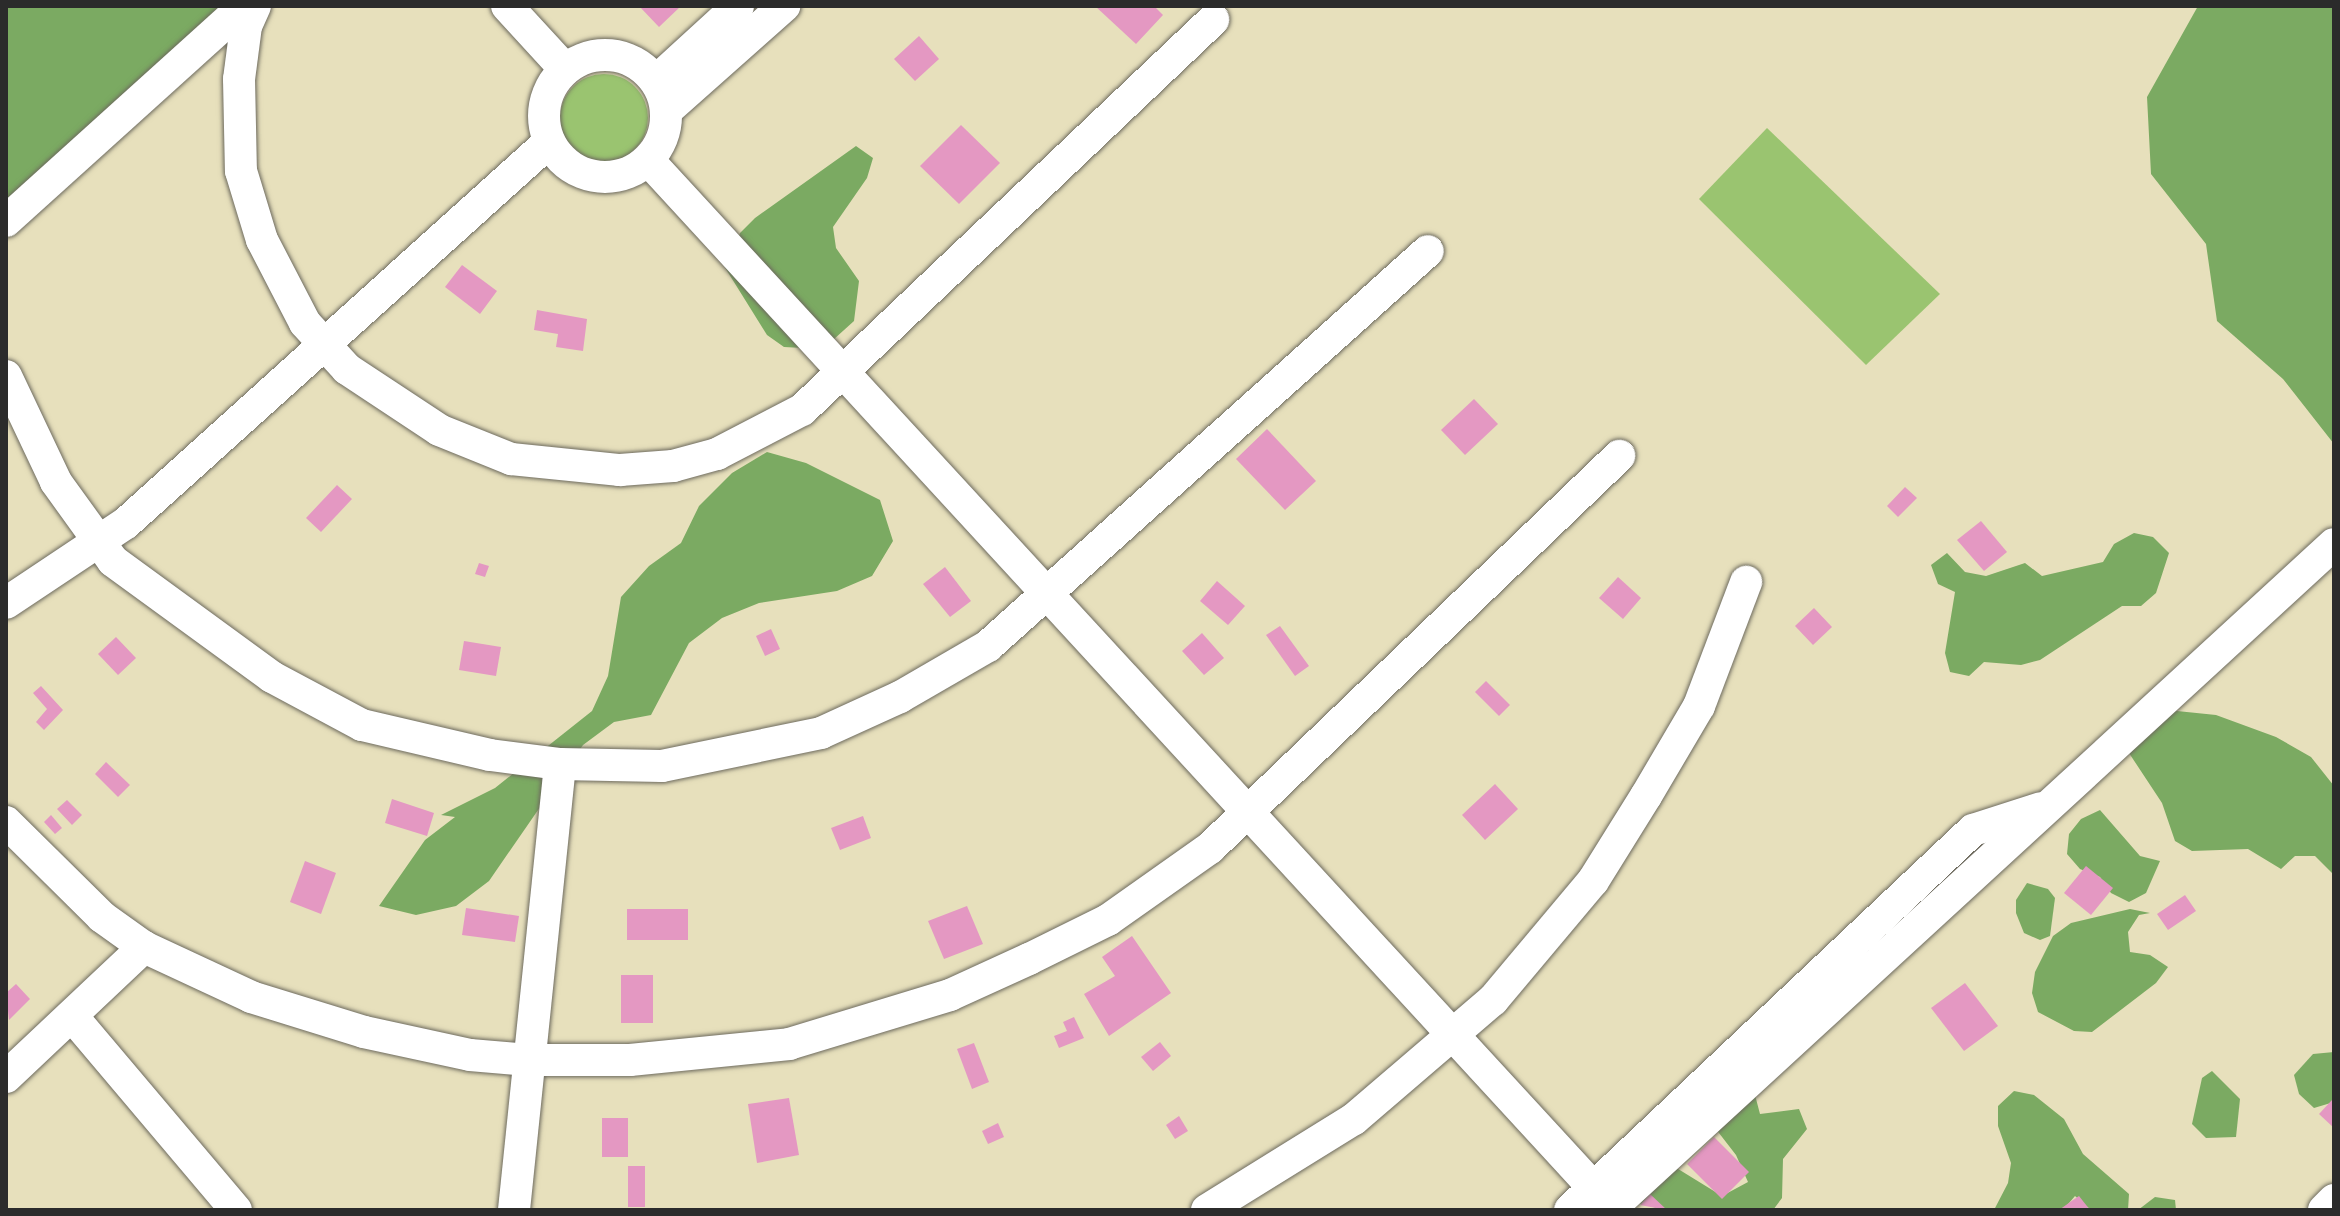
<!DOCTYPE html>
<style>
body{margin:0}
#map{position:relative;width:2340px;height:1216px;overflow:hidden;background:#e7e0bc;font-family:"Old Standard TT",serif}
div>[style]{position:absolute}
.green>*{inset:0;background:#9ac470}
.round{border-radius:50%}
.forest>*{inset:0;background:#7baa62}
.building>*{inset:0;background:#e498c2}
.roads{filter:drop-shadow(0 0 2px #6d6a5e) drop-shadow(0 0 2px #6d6a5e)}
.minor>*{height:32px;margin:-16px;padding:0 16px;transform-origin:16px;border-radius:16px;background:#fff}
.minor>.ring{margin:-16px;padding:0;box-sizing:content-box;background:none;border:32px solid #fff;border-radius:50%}
span{translate:-50% -50%;white-space:nowrap;text-align:center;line-height:1.15;-webkit-text-stroke:6px #fbf7ec;paint-order:stroke}
.frame{position:absolute;inset:0;border:8px solid #2b2b2b;pointer-events:none}
</style>
<div id="map">
<div class="green">
<i class="round" style="left:560px;top:74px;width:88px;height:88px"></i>
<i style="clip-path:polygon(1767px 128px,1940px 294px,1866px 365px,1699px 199px)"></i>
</div>
<div class="forest">
<i style="clip-path:polygon(6px 6px,228px 6px,6px 218px)"></i>
<i style="clip-path:polygon(2198px 6px,2334px 6px,2334px 444px,2283px 379px,2217px 321px,2206px 244px,2151px 174px,2147px 97px)"></i>
<i style="clip-path:polygon(856px 146px,873px 158px,867px 178px,833px 227px,836px 248px,859px 281px,854px 321px,823px 349px,784px 347px,767px 335px,724px 266px,728px 269px,740px 233px,755px 218px)"></i>
<i style="clip-path:polygon(767px 452px,806px 463px,880px 500px,893px 541px,872px 576px,837px 591px,759px 603px,722px 618px,689px 643px,651px 715px,614px 722px,583px 745px,489px 881px,456px 906px,416px 915px,379px 906px,425px 840px,455px 817px,441px 815px,495px 788px,592px 711px,608px 676px,621px 597px,649px 566px,681px 543px,699px 506px,732px 473px)"></i>
<i style="clip-path:polygon(2134px 533px,2153px 537px,2169px 553px,2156px 593px,2141px 606px,2122px 606px,2040px 660px,2021px 665px,1984px 662px,1969px 676px,1950px 672px,1945px 653px,1955px 592px,1938px 584px,1931px 565px,1947px 553px,1965px 572px,1986px 576px,2025px 563px,2042px 576px,2103px 562px,2114px 544px)"></i>
<i style="clip-path:polygon(2177px 711px,2216px 715px,2276px 737px,2311px 757px,2334px 786px,2334px 875px,2315px 856px,2295px 856px,2281px 869px,2248px 849px,2192px 851px,2175px 841px,2162px 803px,2129px 753px,2169px 712px)"></i>
<i style="clip-path:polygon(2100px 810px,2140px 856px,2160px 861px,2146px 893px,2129px 902px,2111px 893px,2100px 877px,2080px 869px,2067px 854px,2069px 834px,2081px 819px)"></i>
<i style="clip-path:polygon(2027px 883px,2048px 889px,2055px 898px,2050px 936px,2040px 940px,2024px 933px,2016px 913px,2016px 900px)"></i>
<i style="clip-path:polygon(2130px 909px,2150px 913px,2139px 915px,2128px 932px,2130px 952px,2150px 955px,2168px 967px,2156px 983px,2092px 1032px,2074px 1031px,2038px 1012px,2032px 993px,2035px 972px,2053px 936px,2071px 923px)"></i>
<i style="clip-path:polygon(2334px 1052px,2334px 1102px,2314px 1108px,2299px 1094px,2294px 1075px,2313px 1054px)"></i>
<i style="clip-path:polygon(2212px 1071px,2240px 1099px,2236px 1137px,2206px 1138px,2192px 1124px,2202px 1078px)"></i>
<i style="clip-path:polygon(2014px 1091px,2034px 1095px,2064px 1119px,2083px 1154px,2129px 1194px,2128px 1210px,2091px 1210px,2075px 1196px,2063px 1210px,1994px 1210px,2008px 1183px,2011px 1163px,1998px 1126px,1998px 1106px)"></i>
<i style="clip-path:polygon(1755px 1095px,1760px 1114px,1799px 1109px,1807px 1129px,1783px 1159px,1782px 1198px,1773px 1210px,1665px 1210px,1630px 1201px,1670px 1164px,1722px 1196px,1748px 1182px,1736px 1155px,1712px 1124px)"></i>
<i style="clip-path:polygon(2155px 1197px,2175px 1200px,2176px 1210px,2138px 1210px)"></i>
</div>
<div class="building">
<i style="clip-path:polygon(639px 6px,681px 6px,659px 27px)"></i>
<i style="clip-path:polygon(1095px 6px,1154px 6px,1163px 15px,1136px 44px)"></i>
<i style="clip-path:polygon(919px 36px,939px 59px,915px 81px,894px 59px)"></i>
<i style="clip-path:polygon(961px 125px,1000px 163px,959px 204px,920px 166px)"></i>
<i style="clip-path:polygon(462px 265px,497px 291px,480px 314px,445px 287px)"></i>
<i style="clip-path:polygon(537px 310px,587px 319px,583px 351px,556px 347px,558px 334px,534px 330px)"></i>
<i style="clip-path:polygon(1474px 399px,1498px 424px,1465px 455px,1441px 430px)"></i>
<i style="clip-path:polygon(1267px 429px,1316px 481px,1285px 510px,1236px 459px)"></i>
<i style="clip-path:polygon(337px 485px,352px 499px,321px 532px,306px 518px)"></i>
<i style="clip-path:polygon(1905px 487px,1917px 498px,1898px 517px,1887px 506px)"></i>
<i style="clip-path:polygon(1981px 521px,2007px 552px,1984px 571px,1957px 540px)"></i>
<i style="clip-path:polygon(479px 563px,489px 566px,485px 577px,475px 574px)"></i>
<i style="clip-path:polygon(945px 567px,971px 601px,950px 617px,923px 584px)"></i>
<i style="clip-path:polygon(1618px 577px,1641px 598px,1623px 619px,1599px 598px)"></i>
<i style="clip-path:polygon(1217px 581px,1245px 606px,1228px 625px,1200px 601px)"></i>
<i style="clip-path:polygon(1814px 608px,1832px 627px,1813px 645px,1795px 626px)"></i>
<i style="clip-path:polygon(1280px 626px,1309px 666px,1295px 676px,1266px 635px)"></i>
<i style="clip-path:polygon(771px 629px,780px 649px,765px 656px,756px 636px)"></i>
<i style="clip-path:polygon(1202px 633px,1224px 658px,1204px 675px,1182px 651px)"></i>
<i style="clip-path:polygon(116px 637px,136px 658px,118px 675px,98px 654px)"></i>
<i style="clip-path:polygon(464px 641px,501px 647px,496px 676px,459px 670px)"></i>
<i style="clip-path:polygon(1486px 681px,1510px 705px,1499px 716px,1475px 692px)"></i>
<i style="clip-path:polygon(41px 686px,63px 710px,44px 730px,36px 722px,47px 709px,33px 693px)"></i>
<i style="clip-path:polygon(106px 762px,130px 785px,118px 797px,95px 774px)"></i>
<i style="clip-path:polygon(1495px 784px,1518px 809px,1485px 840px,1462px 815px)"></i>
<i style="clip-path:polygon(392px 799px,434px 813px,427px 836px,385px 823px)"></i>
<i style="clip-path:polygon(67px 800px,82px 815px,72px 825px,57px 809px)"></i>
<i style="clip-path:polygon(51px 815px,62px 828px,55px 834px,44px 822px)"></i>
<i style="clip-path:polygon(863px 816px,871px 838px,840px 850px,831px 828px)"></i>
<i style="clip-path:polygon(305px 861px,336px 873px,321px 914px,290px 902px)"></i>
<i style="clip-path:polygon(2086px 866px,2113px 888px,2091px 915px,2064px 893px)"></i>
<i style="clip-path:polygon(2185px 895px,2196px 911px,2168px 930px,2157px 914px)"></i>
<i style="clip-path:polygon(967px 906px,983px 944px,944px 959px,928px 921px)"></i>
<i style="clip-path:polygon(466px 908px,519px 916px,515px 942px,462px 935px)"></i>
<i style="clip-path:polygon(627px 909px,688px 909px,688px 940px,627px 940px)"></i>
<i style="clip-path:polygon(1132px 936px,1171px 993px,1109px 1036px,1084px 994px,1115px 976px,1102px 957px)"></i>
<i style="clip-path:polygon(621px 975px,653px 975px,653px 1023px,621px 1023px)"></i>
<i style="clip-path:polygon(1965px 983px,1998px 1026px,1964px 1051px,1931px 1008px)"></i>
<i style="clip-path:polygon(16px 984px,30px 999px,9px 1020px,6px 993px)"></i>
<i style="clip-path:polygon(1074px 1017px,1084px 1038px,1059px 1048px,1054px 1036px,1067px 1031px,1063px 1022px)"></i>
<i style="clip-path:polygon(1160px 1042px,1171px 1056px,1153px 1071px,1141px 1057px)"></i>
<i style="clip-path:polygon(974px 1043px,989px 1082px,972px 1089px,957px 1049px)"></i>
<i style="clip-path:polygon(789px 1098px,799px 1155px,757px 1163px,748px 1104px)"></i>
<i style="clip-path:polygon(2332px 1100px,2334px 1102px,2334px 1128px,2319px 1114px)"></i>
<i style="clip-path:polygon(1179px 1116px,1188px 1131px,1175px 1139px,1166px 1125px)"></i>
<i style="clip-path:polygon(602px 1118px,628px 1118px,628px 1157px,602px 1157px)"></i>
<i style="clip-path:polygon(998px 1123px,1004px 1137px,988px 1144px,982px 1131px)"></i>
<i style="clip-path:polygon(1714px 1137px,1749px 1172px,1722px 1199px,1687px 1164px)"></i>
<i style="clip-path:polygon(628px 1166px,645px 1166px,645px 1207px,628px 1207px)"></i>
<i style="clip-path:polygon(1650px 1194px,1667px 1210px,1640px 1205px)"></i>
<i style="clip-path:polygon(2079px 1196px,2090px 1210px,2059px 1210px,2073px 1200px)"></i>
</div>
<div class="roads">
<div class="minor">
<i style="left:255px;top:6px;width:22px;rotate:114deg"></i>
<i style="left:246px;top:26px;width:53px;rotate:97.5deg"></i>
<i style="left:239px;top:79px;width:92px;rotate:88.8deg"></i>
<i style="left:241px;top:171px;width:72px;rotate:73.1deg"></i>
<i style="left:262px;top:240px;width:93px;rotate:62.6deg"></i>
<i style="left:305px;top:323px;width:62px;rotate:47.6deg"></i>
<i style="left:347px;top:369px;width:110px;rotate:33.5deg"></i>
<i style="left:439px;top:430px;width:78px;rotate:21.9deg"></i>
<i style="left:511px;top:459px;width:110px;rotate:5.8deg"></i>
<i style="left:620px;top:470px;width:53px;rotate:-4.3deg"></i>
<i style="left:673px;top:466px;width:46px;rotate:-15.3deg"></i>
<i style="left:717px;top:454px;width:96px;rotate:-27.4deg"></i>
<i style="left:802px;top:410px;width:567px;rotate:-43.5deg"></i>
<i style="left:507px;top:6px;width:86px;rotate:47.4deg"></i>
<i class="ring" style="left:544px;top:55px;width:90px;height:90px"></i>
<i style="left:656px;top:81px;width:111px;rotate:-42.4deg"></i>
<i style="left:667px;top:110px;width:157px;rotate:-41.6deg"></i>
<i style="left:649px;top:161px;width:1423px;rotate:47.39deg"></i>
<i style="left:6px;top:221px;width:321px;rotate:-42.1deg"></i>
<i style="left:6px;top:376px;width:117px;rotate:64.7deg"></i>
<i style="left:56px;top:482px;width:97px;rotate:54.2deg"></i>
<i style="left:113px;top:561px;width:197px;rotate:36.1deg"></i>
<i style="left:272px;top:677px;width:102px;rotate:28.1deg"></i>
<i style="left:362px;top:725px;width:131px;rotate:13.2deg"></i>
<i style="left:490px;top:755px;width:71px;rotate:7.3deg"></i>
<i style="left:560px;top:764px;width:102px;rotate:1.1deg"></i>
<i style="left:662px;top:766px;width:162px;rotate:-11.7deg"></i>
<i style="left:821px;top:733px;width:87px;rotate:-24.5deg"></i>
<i style="left:900px;top:697px;width:102px;rotate:-30.1deg"></i>
<i style="left:988px;top:646px;width:591px;rotate:-41.92deg"></i>
<i style="left:6px;top:603px;width:144px;rotate:-33.7deg"></i>
<i style="left:126px;top:523px;width:569px;rotate:-42.01deg"></i>
<i style="left:6px;top:822px;width:135px;rotate:44.7deg"></i>
<i style="left:102px;top:917px;width:52px;rotate:35.5deg"></i>
<i style="left:144px;top:947px;width:118px;rotate:25deg"></i>
<i style="left:251px;top:997px;width:118px;rotate:17.2deg"></i>
<i style="left:364px;top:1032px;width:108px;rotate:12.2deg"></i>
<i style="left:470px;top:1055px;width:59px;rotate:4.8deg"></i>
<i style="left:529px;top:1060px;width:101px"></i>
<i style="left:630px;top:1060px;width:160px;rotate:-5.7deg"></i>
<i style="left:789px;top:1044px;width:168px;rotate:-16.9deg"></i>
<i style="left:950px;top:995px;width:87px;rotate:-24.5deg"></i>
<i style="left:1029px;top:959px;width:88px;rotate:-26.3deg"></i>
<i style="left:1108px;top:920px;width:125px;rotate:-35.2deg"></i>
<i style="left:1210px;top:848px;width:567px;rotate:-43.78deg"></i>
<i style="left:72px;top:1016px;width:254px;rotate:49.8deg"></i>
<i style="left:6px;top:1077px;width:190px;rotate:-43.3deg"></i>
<i style="left:514px;top:1210px;width:448px;rotate:-84.1deg"></i>
<i style="left:1207px;top:1210px;width:173px;rotate:-31.8deg"></i>
<i style="left:1354px;top:1119px;width:183px;rotate:-40.6deg"></i>
<i style="left:1493px;top:1000px;width:155px;rotate:-50deg"></i>
<i style="left:1593px;top:881px;width:100px;rotate:-58.1deg"></i>
<i style="left:1646px;top:796px;width:104px;rotate:-59.5deg"></i>
<i style="left:1699px;top:706px;width:133px;rotate:-69.2deg"></i>
<i style="left:1570px;top:1210px;width:554px;rotate:-43.32deg"></i>
<i style="left:1973px;top:830px;width:71px;rotate:-17.9deg"></i>
<i style="left:1609px;top:1210px;width:984px;rotate:-42.57deg"></i>
<i style="left:2324px;top:1210px;width:14px;rotate:-45deg"></i>
</div>
</div>
<div class="frame"></div>
</div>
